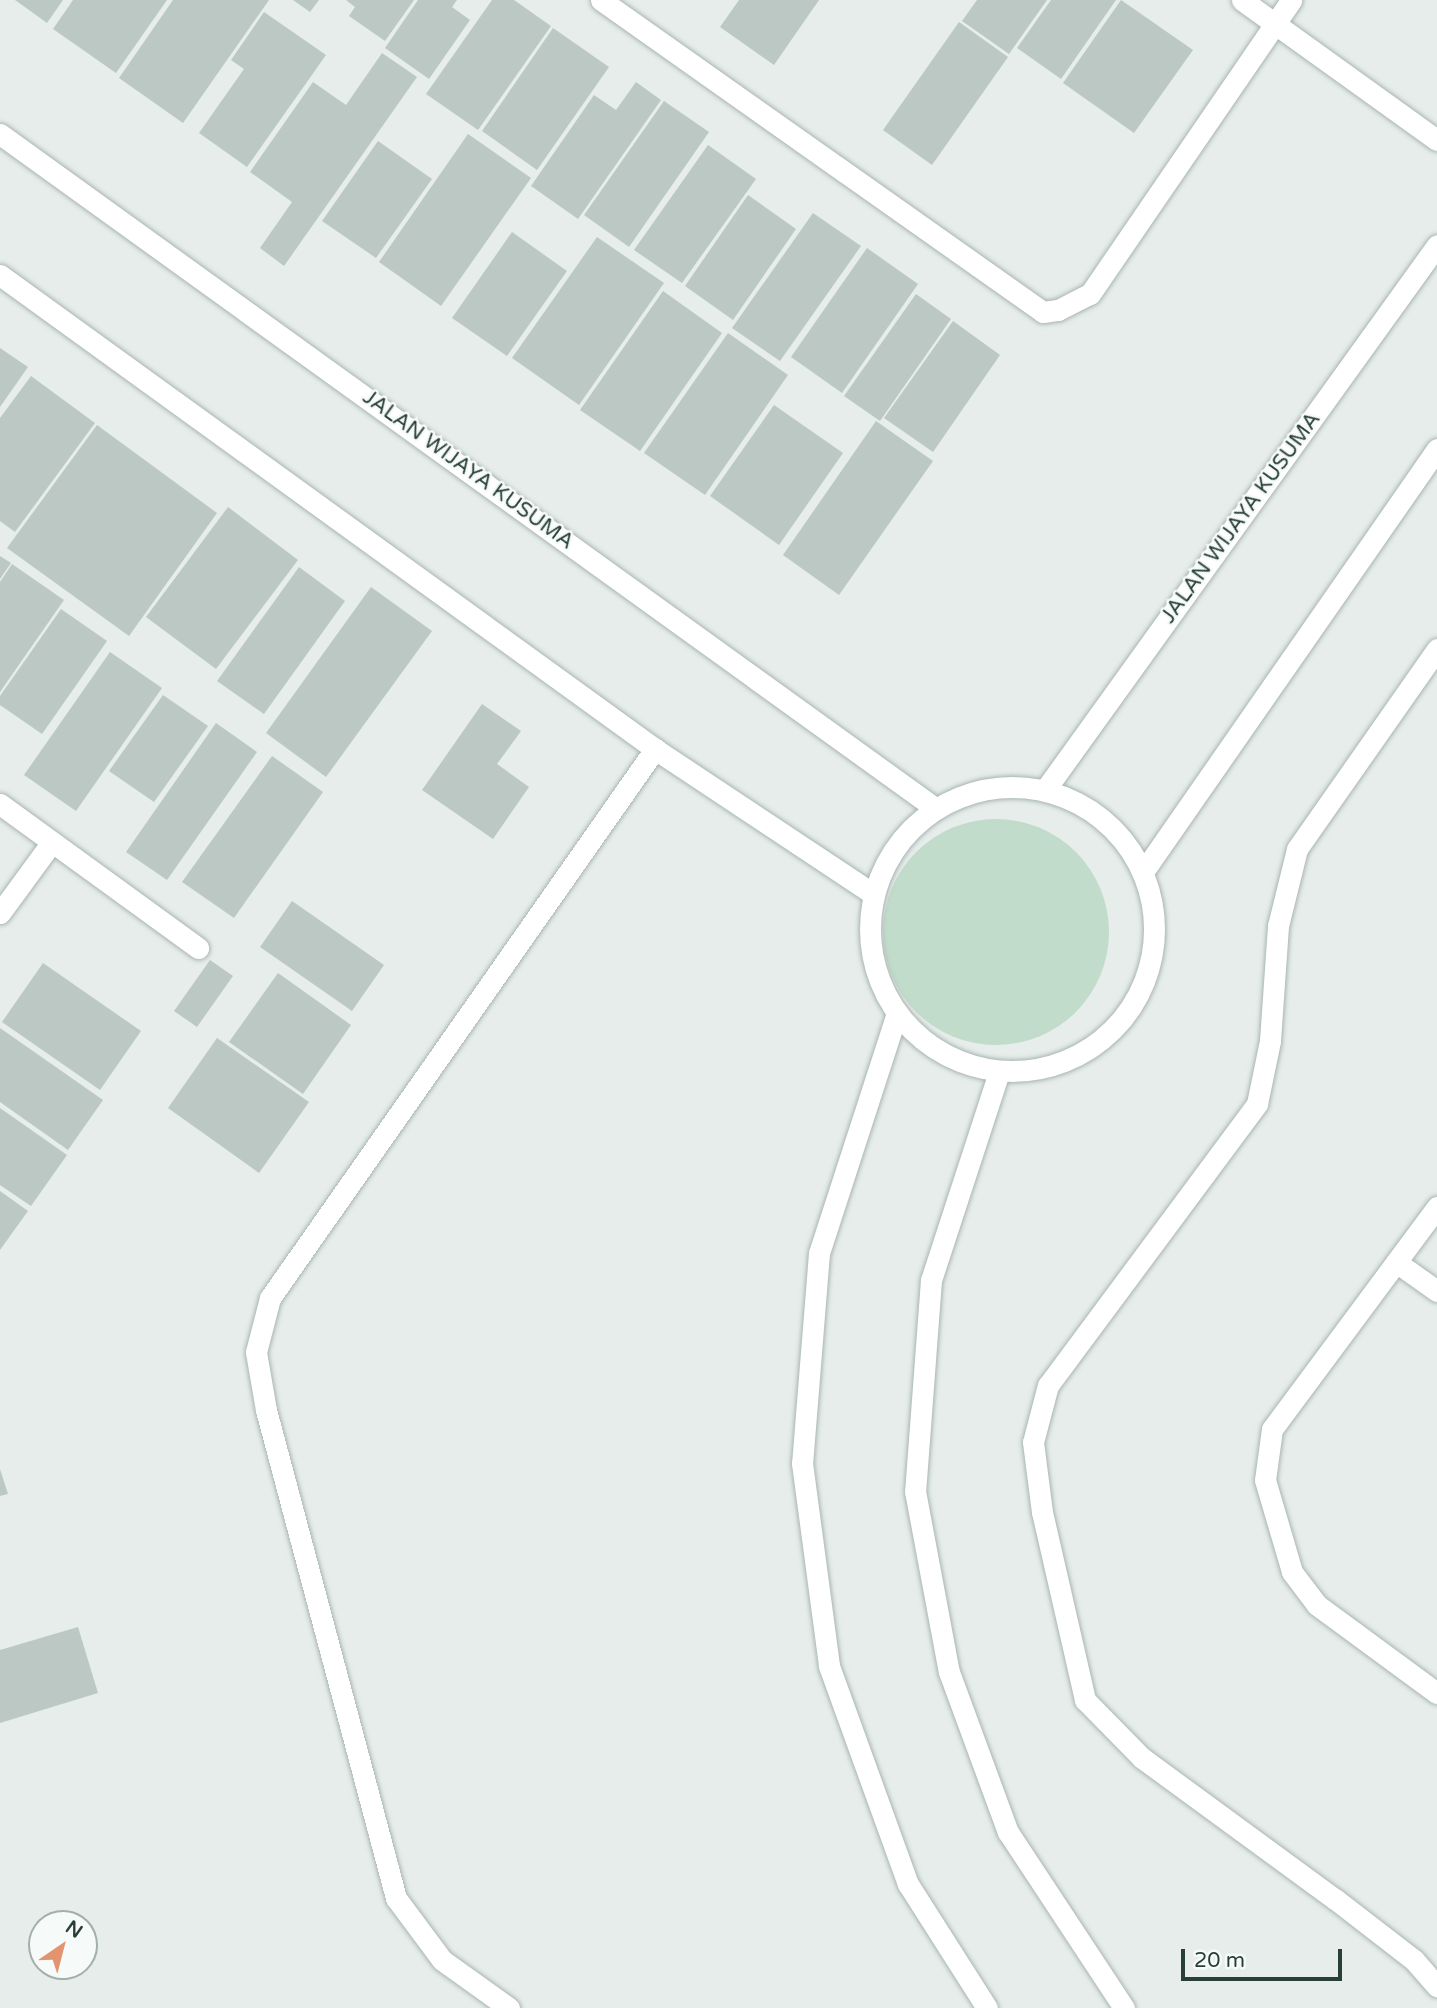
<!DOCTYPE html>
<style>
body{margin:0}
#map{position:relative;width:1437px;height:2008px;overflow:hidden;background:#e6edeb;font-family:"Varela Round",sans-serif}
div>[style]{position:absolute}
.green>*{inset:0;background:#c2dccb}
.round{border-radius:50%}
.building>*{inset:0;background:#bcc8c4}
.roads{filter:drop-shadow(0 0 2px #a9b5b2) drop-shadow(0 0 2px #a9b5b2)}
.service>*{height:21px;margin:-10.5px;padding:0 10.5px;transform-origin:10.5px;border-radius:10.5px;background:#fff}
.minor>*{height:21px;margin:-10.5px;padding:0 10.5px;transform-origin:10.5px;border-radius:10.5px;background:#fff}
.tertiary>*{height:21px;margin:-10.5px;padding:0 10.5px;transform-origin:10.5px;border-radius:10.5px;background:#fff}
.tertiary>.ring{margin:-10.5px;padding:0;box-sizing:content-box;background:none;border:21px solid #fff;border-radius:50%}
span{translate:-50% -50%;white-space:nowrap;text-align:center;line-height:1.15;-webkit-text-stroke:5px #f6faf8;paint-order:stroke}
.street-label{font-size:21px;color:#273e39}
.north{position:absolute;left:28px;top:1910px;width:70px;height:70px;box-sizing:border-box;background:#f6faf8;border:2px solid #a3afac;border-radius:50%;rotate:35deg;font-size:19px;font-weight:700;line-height:28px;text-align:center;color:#273e39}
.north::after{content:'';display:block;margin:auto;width:24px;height:32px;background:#e3946e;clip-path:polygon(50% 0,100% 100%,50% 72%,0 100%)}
.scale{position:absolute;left:1181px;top:1949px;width:161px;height:32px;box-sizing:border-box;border:4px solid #273e39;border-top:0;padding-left:9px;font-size:21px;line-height:24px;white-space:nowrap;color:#273e39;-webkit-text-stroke:5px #f6faf8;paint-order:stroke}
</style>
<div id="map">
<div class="green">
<i class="round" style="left:883px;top:819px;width:226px;height:226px"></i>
</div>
<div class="building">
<i style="clip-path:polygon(15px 0,63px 0,47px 23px)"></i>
<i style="clip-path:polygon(73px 0,167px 0,116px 73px,53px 29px)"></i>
<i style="clip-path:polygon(173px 0,269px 0,183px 123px,119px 78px)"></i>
<i style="clip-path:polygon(293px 0,319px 0,310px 12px)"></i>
<i style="clip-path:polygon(346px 0,414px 0,385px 41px,349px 16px,355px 7px)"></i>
<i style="clip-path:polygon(418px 0,457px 0,452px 7px,470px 20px,429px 79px,385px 48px)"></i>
<i style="clip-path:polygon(492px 0,514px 0,551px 26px,478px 130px,426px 94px)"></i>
<i style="clip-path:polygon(739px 0,819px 0,774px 65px,720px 27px)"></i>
<i style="clip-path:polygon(977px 0,1047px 0,1009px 54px,962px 21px)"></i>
<i style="clip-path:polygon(1051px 0,1116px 0,1061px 79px,1017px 48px)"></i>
<i style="clip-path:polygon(1121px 0,1193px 50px,1134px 133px,1063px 83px)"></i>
<i style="clip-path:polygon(264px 12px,326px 55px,247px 167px,199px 133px,244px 69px,231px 60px)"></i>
<i style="clip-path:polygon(959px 22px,1008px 57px,932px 165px,883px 130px)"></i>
<i style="clip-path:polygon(553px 28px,609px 67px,537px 170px,482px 131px)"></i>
<i style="clip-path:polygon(382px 53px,417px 77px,284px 266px,260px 248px,292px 202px,250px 172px,313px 82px,346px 105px)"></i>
<i style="clip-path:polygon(636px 82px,661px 100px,578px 219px,531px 186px,594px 95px,616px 110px)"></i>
<i style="clip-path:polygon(664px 101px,709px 132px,629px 247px,584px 215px)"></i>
<i style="clip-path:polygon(468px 134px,531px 178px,441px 306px,379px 262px)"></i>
<i style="clip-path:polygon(378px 141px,432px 179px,376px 258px,322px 221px)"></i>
<i style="clip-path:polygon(708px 145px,756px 179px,682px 283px,634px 250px)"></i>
<i style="clip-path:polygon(748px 195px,796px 229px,733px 320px,685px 286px)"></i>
<i style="clip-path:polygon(813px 213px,861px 246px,780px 361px,732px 328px)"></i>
<i style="clip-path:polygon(512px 232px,567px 271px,507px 356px,452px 318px)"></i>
<i style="clip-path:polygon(597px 237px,664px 283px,579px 405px,512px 358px)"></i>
<i style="clip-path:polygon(867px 248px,918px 284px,842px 393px,791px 357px)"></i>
<i style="clip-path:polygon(663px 291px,722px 333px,640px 451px,580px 410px)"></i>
<i style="clip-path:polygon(916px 294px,951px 319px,880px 421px,844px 396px)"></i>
<i style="clip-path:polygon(953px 321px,1000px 355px,933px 452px,884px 418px)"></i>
<i style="clip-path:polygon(728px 333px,788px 375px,705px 495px,644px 453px)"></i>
<i style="clip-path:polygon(0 348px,28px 367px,0 407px)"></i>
<i style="clip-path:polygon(31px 376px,95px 423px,15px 532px,0 521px,0 418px)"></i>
<i style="clip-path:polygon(774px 405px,843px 453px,779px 545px,710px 496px)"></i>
<i style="clip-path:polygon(876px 421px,933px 461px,839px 595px,783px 555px)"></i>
<i style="clip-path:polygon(97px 425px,217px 513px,129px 636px,7px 548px)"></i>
<i style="clip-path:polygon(228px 507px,298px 560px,216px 669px,146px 617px)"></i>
<i style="clip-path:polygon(0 556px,11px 563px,0 579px)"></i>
<i style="clip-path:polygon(12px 564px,64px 600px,0 692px,0 582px)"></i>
<i style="clip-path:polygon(299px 567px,345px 601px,264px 714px,217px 681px)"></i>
<i style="clip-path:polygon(371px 587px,432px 631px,326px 777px,266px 733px)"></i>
<i style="clip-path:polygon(61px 609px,107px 641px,42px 734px,0 705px,0 696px)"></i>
<i style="clip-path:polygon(110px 652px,162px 688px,76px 811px,24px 775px)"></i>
<i style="clip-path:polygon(163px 695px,208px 726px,154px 802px,109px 771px)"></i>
<i style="clip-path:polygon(482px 704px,521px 731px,497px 764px,529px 787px,493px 839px,422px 790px)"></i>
<i style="clip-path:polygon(216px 723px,257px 752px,167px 880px,126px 852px)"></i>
<i style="clip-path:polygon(272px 756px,323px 792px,234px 918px,182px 882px)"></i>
<i style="clip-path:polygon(292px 901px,384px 965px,352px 1011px,260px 947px)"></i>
<i style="clip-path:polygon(210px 960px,233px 976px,197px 1027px,174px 1011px)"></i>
<i style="clip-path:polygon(43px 963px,141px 1031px,100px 1090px,2px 1022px)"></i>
<i style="clip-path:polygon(278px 973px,351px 1025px,303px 1094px,229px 1042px)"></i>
<i style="clip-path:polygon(0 1028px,103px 1100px,68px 1150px,0 1102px)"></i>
<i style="clip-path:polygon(217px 1038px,309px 1102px,259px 1173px,168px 1108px)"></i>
<i style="clip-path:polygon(0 1108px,67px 1155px,31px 1206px,0 1185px)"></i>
<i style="clip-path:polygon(0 1191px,28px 1211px,0 1250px)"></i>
<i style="clip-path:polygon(0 1469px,8px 1494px,0 1496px)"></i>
<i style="clip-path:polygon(78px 1627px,98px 1693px,0 1723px,0 1650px)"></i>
</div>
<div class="roads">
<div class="service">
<i style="left:1437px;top:649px;width:244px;rotate:125deg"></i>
<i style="left:1297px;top:849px;width:79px;rotate:103.9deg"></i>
<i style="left:1278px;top:926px;width:115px;rotate:94deg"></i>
<i style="left:1270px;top:1041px;width:64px;rotate:101.7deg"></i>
<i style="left:1257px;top:1104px;width:350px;rotate:126.6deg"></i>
<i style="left:1048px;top:1385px;width:59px;rotate:104.7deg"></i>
<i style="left:1033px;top:1442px;width:71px;rotate:82.7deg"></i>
<i style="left:1042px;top:1512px;width:193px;rotate:77.1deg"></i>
<i style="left:1085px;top:1700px;width:81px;rotate:45.5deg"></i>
<i style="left:1142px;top:1758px;width:239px;rotate:36.2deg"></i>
<i style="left:1335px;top:1899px;width:100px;rotate:37.7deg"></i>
<i style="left:1414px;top:1960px;width:35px;rotate:49deg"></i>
</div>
<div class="minor">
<i style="left:601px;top:0;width:541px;rotate:35.22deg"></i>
<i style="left:1043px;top:312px;width:15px;rotate:-8deg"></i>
<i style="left:1058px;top:310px;width:36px;rotate:-27deg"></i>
<i style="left:1090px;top:294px;width:356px;rotate:-55.6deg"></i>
<i style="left:1242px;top:0;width:240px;rotate:35.7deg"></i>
<i style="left:0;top:804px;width:245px;rotate:36deg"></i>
<i style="left:0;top:913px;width:88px;rotate:-53.8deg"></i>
<i style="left:1437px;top:1207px;width:277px;rotate:126.6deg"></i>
<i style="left:1272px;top:1429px;width:51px;rotate:97.8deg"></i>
<i style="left:1265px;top:1480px;width:96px;rotate:73.6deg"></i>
<i style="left:1292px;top:1572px;width:41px;rotate:52.9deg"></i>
<i style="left:1317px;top:1605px;width:149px;rotate:36.3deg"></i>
<i style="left:1396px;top:1262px;width:50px;rotate:35.3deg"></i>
<i style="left:509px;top:2008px;width:82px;rotate:-144.4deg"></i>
<i style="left:442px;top:1960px;width:77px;rotate:-126.6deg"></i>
<i style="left:396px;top:1898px;width:505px;rotate:-104.92deg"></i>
<i style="left:266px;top:1410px;width:59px;rotate:-99.8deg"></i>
<i style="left:256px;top:1352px;width:56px;rotate:-75.5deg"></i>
<i style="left:270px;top:1298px;width:671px;rotate:-54.96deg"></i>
</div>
<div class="tertiary">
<i style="left:0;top:134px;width:1153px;rotate:35.79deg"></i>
<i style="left:0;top:275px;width:809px;rotate:35.89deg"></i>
<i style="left:655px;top:749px;width:262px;rotate:33.6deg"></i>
<i class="ring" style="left:870px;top:787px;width:263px;height:263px"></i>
<i style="left:1045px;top:790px;width:671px;rotate:-54.27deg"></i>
<i style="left:1143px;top:872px;width:515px;rotate:-55.2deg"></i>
<i style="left:897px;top:1013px;width:252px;rotate:108deg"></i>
<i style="left:819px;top:1253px;width:211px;rotate:94.6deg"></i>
<i style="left:802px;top:1463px;width:205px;rotate:82.4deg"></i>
<i style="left:829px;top:1666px;width:232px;rotate:70.1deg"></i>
<i style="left:908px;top:1884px;width:147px;rotate:57.5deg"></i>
<i style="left:999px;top:1072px;width:219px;rotate:108.1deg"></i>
<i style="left:931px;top:1280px;width:212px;rotate:94.3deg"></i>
<i style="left:915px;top:1491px;width:184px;rotate:79.4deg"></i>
<i style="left:949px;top:1672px;width:171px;rotate:69.8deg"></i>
<i style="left:1008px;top:1832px;width:211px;rotate:56.6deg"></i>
</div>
</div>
<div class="street-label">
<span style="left:468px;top:470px;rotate:36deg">JALAN WIJAYA KUSUMA</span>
<span style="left:1241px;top:518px;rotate:-54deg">JALAN WIJAYA KUSUMA</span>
</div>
<div class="north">N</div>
<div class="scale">20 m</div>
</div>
